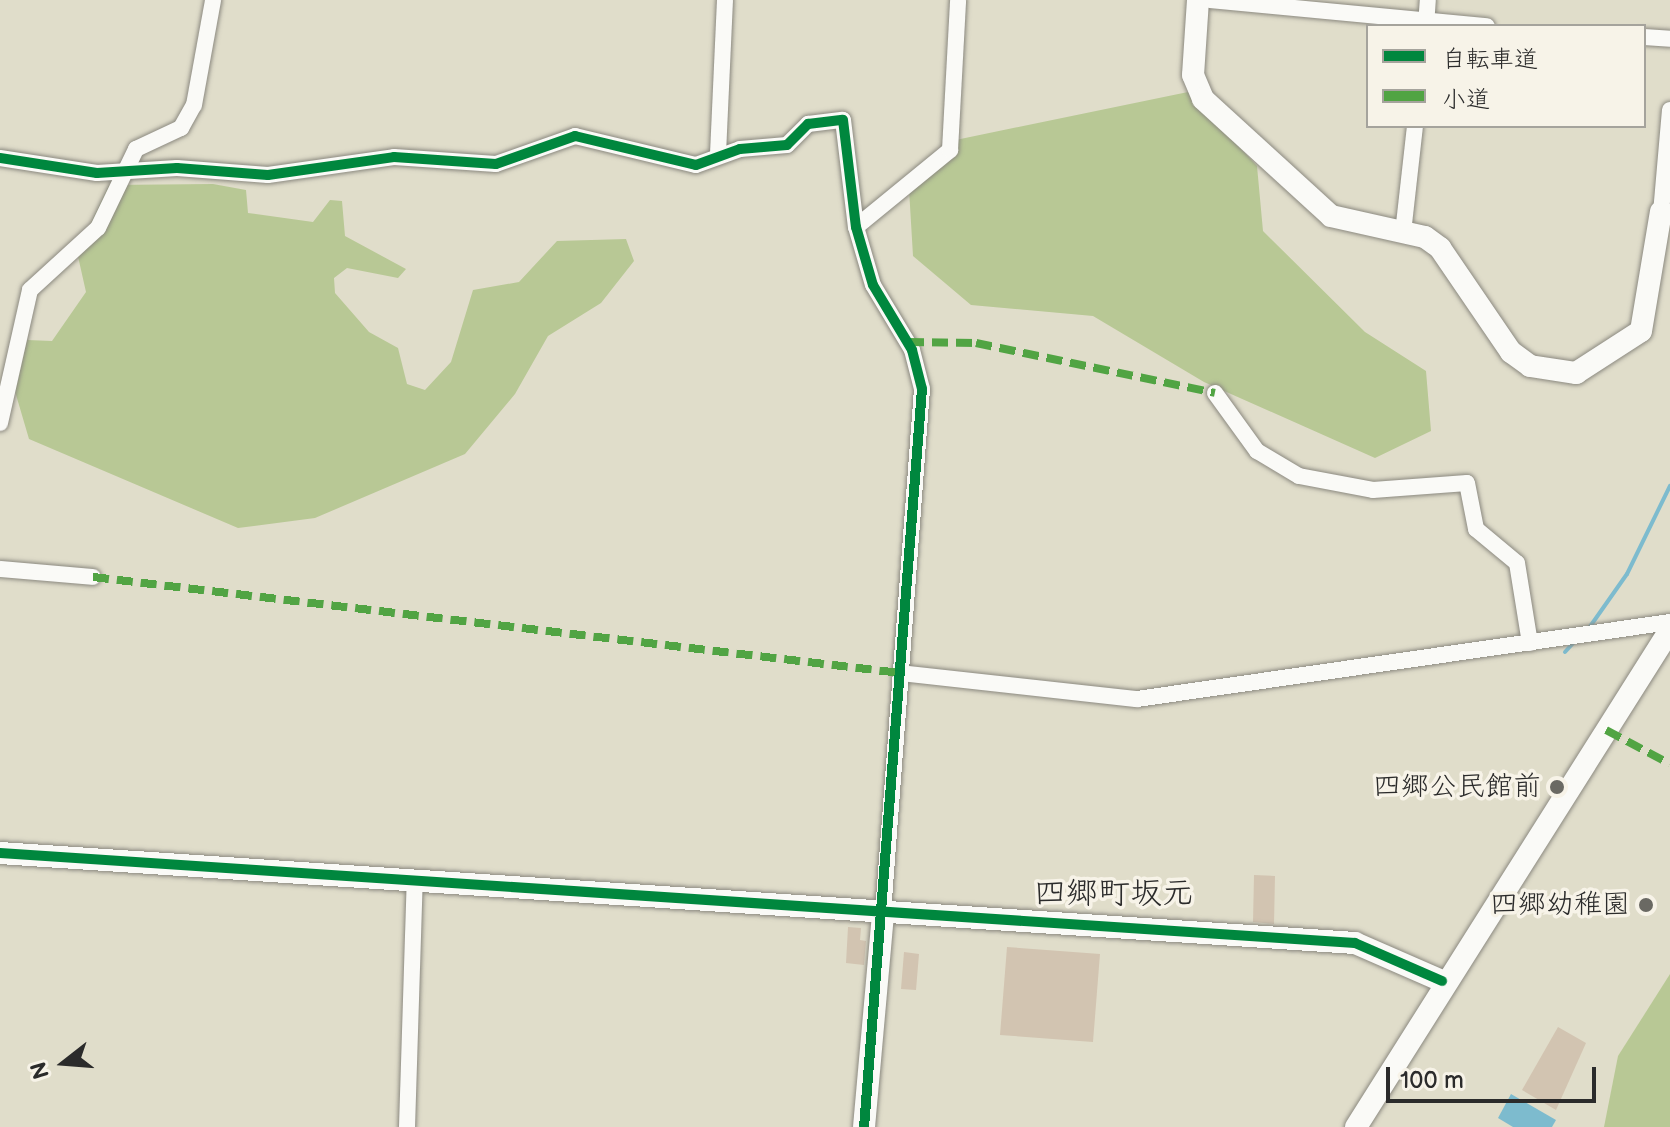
<!DOCTYPE html>
<meta charset="utf-8">
<style>
body{margin:0}
#map{position:relative;width:1670px;height:1127px;overflow:hidden;background:#e0ddca;font-family:"Balsamiq Sans","Klee One",sans-serif}
div>[style]{position:absolute}
.forest>*{inset:0;background:#b8c895}
.water>*{inset:0;background:#7dbbce}
.stream>*{height:4px;margin:-2px;padding:0 2px;transform-origin:2px;border-radius:2px;background:#7dbbce}
.building>*{inset:0;background:#d2c4b1}
.roads{filter:drop-shadow(0 0 2px #8b8980) drop-shadow(0 0 2px #8b8980)}
.minor>*{height:16px;margin:-8px;padding:0 8px;transform-origin:8px;border-radius:8px;background:#fafaf7}
.tertiary>*{height:22px;margin:-11px;padding:0 11px;transform-origin:11px;border-radius:11px;background:#fafaf7}
.quiet>*{height:8px;margin-top:-4px;transform-origin:0;background:repeating-linear-gradient(90deg,#51a443 0 16px,transparent 0 24px)}
.cycleway>*{height:10px;margin:-5px;padding:0 5px;transform-origin:5px;border-radius:5px;background:#00873e}
.dots>*{width:22px;height:22px;translate:-50% -50%;box-sizing:border-box;border:4px solid #f7f3e8;border-radius:50%}
span{translate:-50% -50%;white-space:nowrap;text-align:center;line-height:1.15;-webkit-text-stroke:7px #f7f3e8;paint-order:stroke}
.poi-label{font-size:28px;color:#2b2b2b}
.right{translate:-100% -50%;text-align:right}
.quarter-label{font-size:32px;color:#2b2b2b}
.legend{position:absolute;left:1366px;top:24px;width:280px;height:104px;box-sizing:border-box;background:#f7f3e8;border:2px solid #a5a39c;margin:0;padding:10px 14px;list-style:none;font-size:24px;color:#2b2b2b}
.legend li{display:flex;align-items:center;gap:16px;height:40px}
.legend b{width:40px;border:2px solid #a5a39c}
.north{position:absolute;left:24px;top:1023px;width:80px;height:80px;-webkit-text-stroke:6px #f7f3e8;paint-order:stroke;rotate:253deg;font-size:22px;font-weight:700;line-height:32px;text-align:center;color:#2b2b2b}
.north::after{content:'';display:block;margin:auto;width:28px;height:36px;background:#2b2b2b;clip-path:polygon(50% 0,100% 100%,50% 72%,0 100%)}
.scale{position:absolute;left:1386px;top:1067px;width:210px;height:36px;box-sizing:border-box;border:4px solid #2b2b2b;border-top:0;padding-left:10px;font-size:24px;line-height:28px;white-space:nowrap;color:#2b2b2b;-webkit-text-stroke:6px #f7f3e8;paint-order:stroke}
</style>
<div id="map">
<div class="forest">
<i style="clip-path:polygon(1188px 92px,1257px 166px,1263px 231px,1365px 332px,1426px 371px,1431px 431px,1375px 458px,1204px 382px,1093px 316px,971px 305px,913px 256px,909px 189px,946px 142px)"></i>
<i style="clip-path:polygon(213px 184px,246px 190px,248px 213px,313px 222px,330px 200px,342px 201px,345px 236px,406px 269px,398px 278px,347px 268px,334px 278px,335px 293px,369px 332px,398px 348px,407px 384px,425px 390px,451px 362px,473px 290px,519px 282px,557px 241px,626px 239px,634px 261px,601px 303px,548px 336px,515px 394px,465px 454px,315px 518px,238px 528px,29px 439px,14px 388px,27px 340px,52px 341px,86px 292px,77px 252px,109px 185px)"></i>
<i style="clip-path:polygon(1670px 974px,1670px 1127px,1604px 1127px,1618px 1056px)"></i>
</div>
<div class="water">
<i style="clip-path:polygon(1511px 1094px,1556px 1120px,1552px 1127px,1513px 1127px,1498px 1118px)"></i>
</div>
<div class="stream">
<i style="left:1589px;top:628px;width:66px;rotate:-54.9deg"></i>
<i style="left:1627px;top:574px;width:98px;rotate:-64deg"></i>
<i style="left:1565px;top:652px;width:13px;rotate:-48deg"></i>
</div>
<div class="building">
<i style="clip-path:polygon(1254px 875px,1275px 876px,1274px 924px,1253px 922px)"></i>
<i style="clip-path:polygon(848px 927px,861px 928px,860px 940px,866px 941px,864px 965px,846px 963px)"></i>
<i style="clip-path:polygon(1007px 947px,1100px 954px,1093px 1042px,1000px 1035px)"></i>
<i style="clip-path:polygon(904px 952px,919px 954px,916px 990px,901px 989px)"></i>
<i style="clip-path:polygon(1558px 1027px,1586px 1043px,1556px 1110px,1522px 1090px)"></i>
</div>
<div class="roads">
<div class="minor">
<i style="left:1210px;top:0;width:278px;rotate:5.4deg"></i>
<i style="left:1426px;top:26px;width:26px;rotate:-86deg"></i>
<i style="left:1644px;top:37px;width:26px;rotate:4deg"></i>
<i style="left:1670px;top:110px;width:102px;rotate:95deg"></i>
<i style="left:1661px;top:212px;width:9px"></i>
<i style="left:718px;top:154px;width:154px;rotate:-87.4deg"></i>
<i style="left:0;top:158px;width:98px;rotate:8.8deg"></i>
<i style="left:97px;top:173px;width:80px;rotate:-3.6deg"></i>
<i style="left:177px;top:168px;width:91px;rotate:4.4deg"></i>
<i style="left:268px;top:175px;width:127px;rotate:-8.1deg"></i>
<i style="left:394px;top:157px;width:102px;rotate:3.9deg"></i>
<i style="left:496px;top:164px;width:84px;rotate:-19.5deg"></i>
<i style="left:575px;top:136px;width:124px;rotate:13.5deg"></i>
<i style="left:696px;top:165px;width:47px;rotate:-20deg"></i>
<i style="left:740px;top:149px;width:47px;rotate:-4.9deg"></i>
<i style="left:787px;top:145px;width:30px;rotate:-45deg"></i>
<i style="left:808px;top:124px;width:35px;rotate:-7deg"></i>
<i style="left:843px;top:120px;width:108px;rotate:83.1deg"></i>
<i style="left:856px;top:227px;width:60px;rotate:73.7deg"></i>
<i style="left:873px;top:285px;width:76px;rotate:59deg"></i>
<i style="left:912px;top:350px;width:40px;rotate:75.6deg"></i>
<i style="left:922px;top:389px;width:524px;rotate:94.26deg"></i>
<i style="left:856px;top:227px;width:122px;rotate:-39.3deg"></i>
<i style="left:950px;top:150px;width:150px;rotate:-86.9deg"></i>
<i style="left:1403px;top:233px;width:108px;rotate:-83.6deg"></i>
<i style="left:1215px;top:393px;width:72px;rotate:54.1deg"></i>
<i style="left:1257px;top:451px;width:49px;rotate:30.8deg"></i>
<i style="left:1299px;top:476px;width:75px;rotate:10.7deg"></i>
<i style="left:1373px;top:490px;width:94px;rotate:-4.3deg"></i>
<i style="left:1467px;top:483px;width:47px;rotate:78.9deg"></i>
<i style="left:1476px;top:529px;width:53px;rotate:39.7deg"></i>
<i style="left:1517px;top:563px;width:81px;rotate:80.8deg"></i>
<i style="left:0;top:423px;width:136px;rotate:-77.3deg"></i>
<i style="left:30px;top:290px;width:92px;rotate:-42.4deg"></i>
<i style="left:98px;top:228px;width:88px;rotate:-64.3deg"></i>
<i style="left:136px;top:149px;width:50px;rotate:-25deg"></i>
<i style="left:181px;top:128px;width:26px;rotate:-61deg"></i>
<i style="left:194px;top:105px;width:107px;rotate:-79.7deg"></i>
<i style="left:0;top:569px;width:93px;rotate:4.9deg"></i>
<i style="left:900px;top:673px;width:238px;rotate:6.3deg"></i>
<i style="left:1137px;top:699px;width:539px;rotate:-8.22deg"></i>
<i style="left:407px;top:1127px;width:249px;rotate:-88.2deg"></i>
</div>
<div class="tertiary">
<i style="left:1198px;top:0;width:75px;rotate:93.8deg"></i>
<i style="left:1193px;top:75px;width:26px;rotate:67deg"></i>
<i style="left:1203px;top:99px;width:173px;rotate:42.4deg"></i>
<i style="left:1331px;top:216px;width:96px;rotate:12.6deg"></i>
<i style="left:1425px;top:237px;width:19px;rotate:36deg"></i>
<i style="left:1440px;top:248px;width:126px;rotate:55.7deg"></i>
<i style="left:1511px;top:352px;width:24px;rotate:36deg"></i>
<i style="left:1530px;top:366px;width:47px;rotate:8.7deg"></i>
<i style="left:1576px;top:373px;width:77px;rotate:-32.9deg"></i>
<i style="left:1641px;top:331px;width:121px;rotate:-80.5deg"></i>
<i style="left:0;top:853px;width:1358px;rotate:3.8deg"></i>
<i style="left:1355px;top:943px;width:95px;rotate:23.6deg"></i>
<i style="left:864px;top:1127px;width:216px;rotate:-84.9deg"></i>
<i style="left:1356px;top:1127px;width:588px;rotate:-57.72deg"></i>
</div>
</div>
<div class="quiet">
<i style="left:908px;top:342px;width:68px;rotate:0.8deg"></i>
<i style="left:976px;top:343px;width:244px;rotate:11.8deg"></i>
<i style="left:93px;top:577px;width:813px;rotate:6.78deg"></i>
<i style="left:1606px;top:730px;width:72px;rotate:28deg"></i>
</div>
<div class="cycleway">
<i style="left:0;top:158px;width:98px;rotate:8.8deg"></i>
<i style="left:97px;top:173px;width:80px;rotate:-3.6deg"></i>
<i style="left:177px;top:168px;width:91px;rotate:4.4deg"></i>
<i style="left:268px;top:175px;width:127px;rotate:-8.1deg"></i>
<i style="left:394px;top:157px;width:102px;rotate:3.9deg"></i>
<i style="left:496px;top:164px;width:84px;rotate:-19.5deg"></i>
<i style="left:575px;top:136px;width:124px;rotate:13.5deg"></i>
<i style="left:696px;top:165px;width:47px;rotate:-20deg"></i>
<i style="left:740px;top:149px;width:47px;rotate:-4.9deg"></i>
<i style="left:787px;top:145px;width:30px;rotate:-45deg"></i>
<i style="left:808px;top:124px;width:35px;rotate:-7deg"></i>
<i style="left:843px;top:120px;width:108px;rotate:83.1deg"></i>
<i style="left:856px;top:227px;width:60px;rotate:73.7deg"></i>
<i style="left:873px;top:285px;width:76px;rotate:59deg"></i>
<i style="left:912px;top:350px;width:40px;rotate:75.6deg"></i>
<i style="left:922px;top:389px;width:740px;rotate:94.49deg"></i>
<i style="left:0;top:853px;width:1358px;rotate:3.8deg"></i>
<i style="left:1355px;top:943px;width:95px;rotate:23.6deg"></i>
</div>
<div class="dots">
<i style="left:1557px;top:787px;background:#6a6963"></i>
<i style="left:1646px;top:905px;background:#6a6963"></i>
</div>
<div class="poi-label">
<span class="right" style="left:1541px;top:787px">四郷公民館前</span>
<span class="right" style="left:1630px;top:905px">四郷幼稚園</span>
</div>
<div class="quarter-label">
<span style="left:1114px;top:894px">四郷町坂元</span>
</div>
<ul class="legend">
<li><b style="height:10px;background:#00873e"></b>自転車道</li>
<li><b style="height:10px;background:#51a443"></b>小道</li>
</ul>
<div class="north">N</div>
<div class="scale">100 m</div>
</div>
